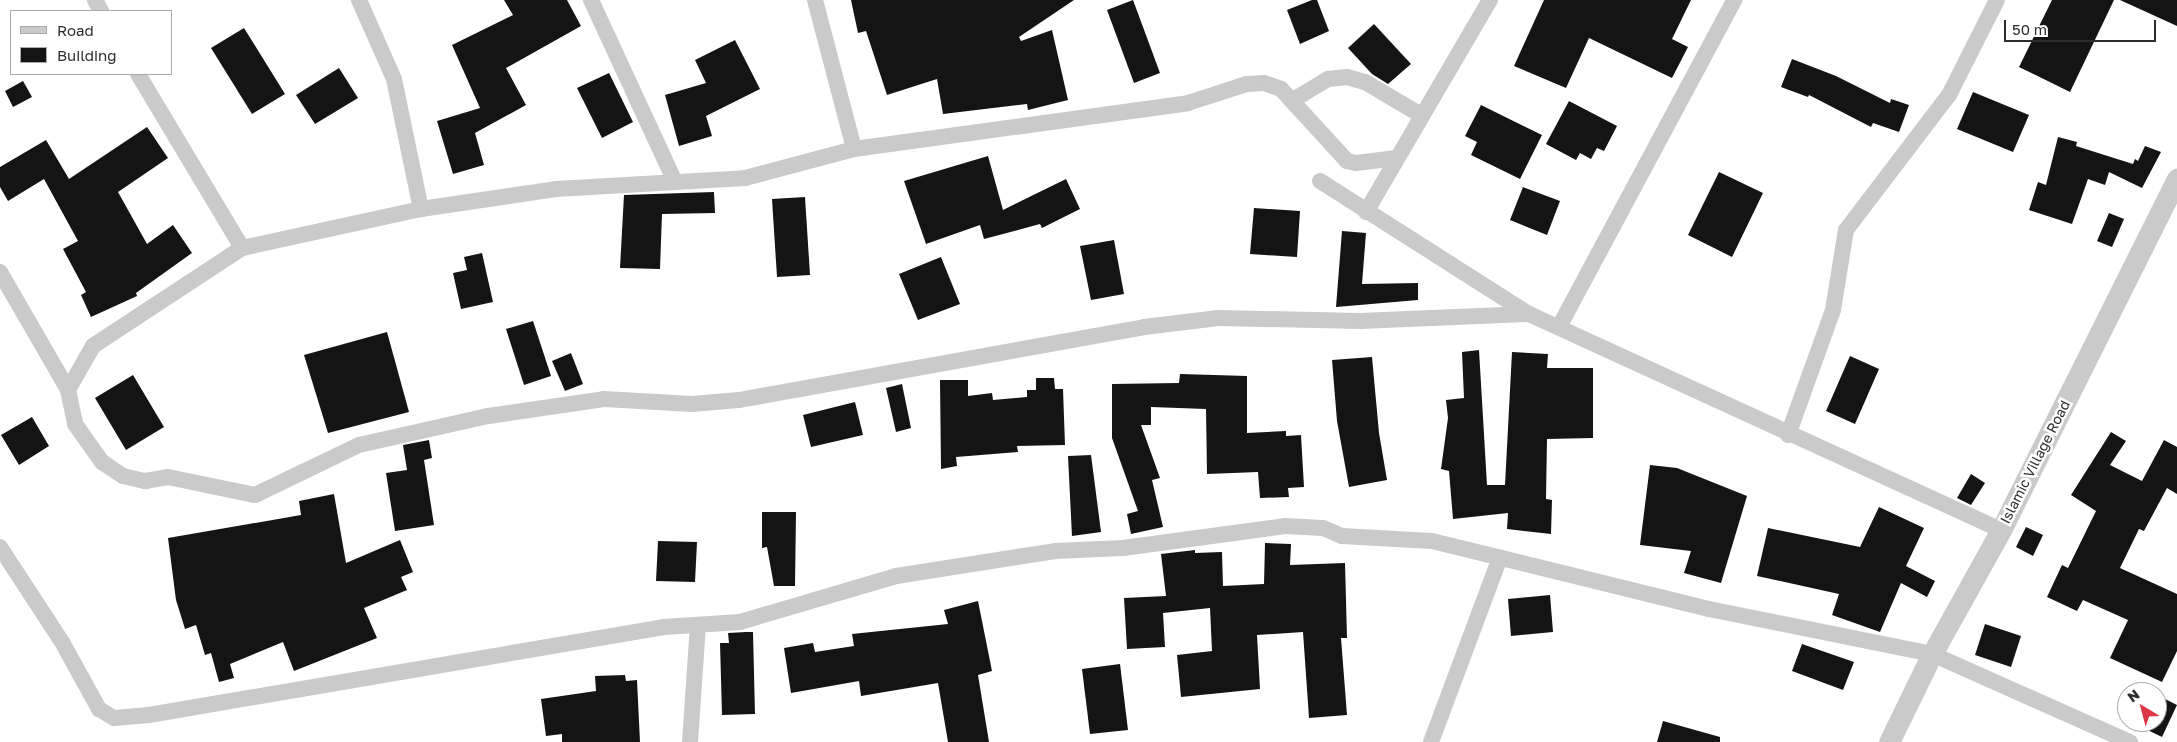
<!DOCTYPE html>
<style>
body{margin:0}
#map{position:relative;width:2177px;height:742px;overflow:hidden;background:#fff;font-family:"Golos Text",sans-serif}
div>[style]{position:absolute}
.building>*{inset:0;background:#141414}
.minor>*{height:16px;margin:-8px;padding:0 8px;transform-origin:8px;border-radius:8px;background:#cacaca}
.tertiary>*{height:21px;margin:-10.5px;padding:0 10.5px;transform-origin:10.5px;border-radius:10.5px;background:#cacaca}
span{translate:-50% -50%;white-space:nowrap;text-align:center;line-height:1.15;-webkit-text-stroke:5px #fff;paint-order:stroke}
.street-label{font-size:14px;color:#2d2d2d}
.legend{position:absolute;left:10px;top:10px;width:162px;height:65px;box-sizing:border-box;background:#fff;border:1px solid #ababab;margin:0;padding:6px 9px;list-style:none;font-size:15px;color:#2d2d2d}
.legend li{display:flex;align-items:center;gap:10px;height:25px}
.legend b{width:25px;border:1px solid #ababab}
.north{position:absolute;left:2117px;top:682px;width:50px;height:50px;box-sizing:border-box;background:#fff;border:1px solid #ababab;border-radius:50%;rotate:323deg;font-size:14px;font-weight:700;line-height:20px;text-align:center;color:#2d2d2d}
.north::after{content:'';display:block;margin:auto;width:18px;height:22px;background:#dc3747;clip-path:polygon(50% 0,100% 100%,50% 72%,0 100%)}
.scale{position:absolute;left:2004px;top:20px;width:152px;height:22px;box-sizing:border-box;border:2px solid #2d2d2d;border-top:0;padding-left:6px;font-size:15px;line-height:18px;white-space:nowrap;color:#2d2d2d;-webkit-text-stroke:4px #fff;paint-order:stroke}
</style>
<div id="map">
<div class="building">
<i style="clip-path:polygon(504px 0,567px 0,581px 26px,506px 68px,526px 105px,475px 133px,484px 165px,453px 174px,437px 121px,480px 108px,452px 45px,513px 15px)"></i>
<i style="clip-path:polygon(851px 0,1074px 0,1019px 37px,1021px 41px,1052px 30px,1068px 100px,1028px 110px,1027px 104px,943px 114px,937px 79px,887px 95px,866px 31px,858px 33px)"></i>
<i style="clip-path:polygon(1133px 0,1160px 73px,1134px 83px,1107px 10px)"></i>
<i style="clip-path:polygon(1312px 0,1317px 0,1329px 31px,1300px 44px,1287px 10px)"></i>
<i style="clip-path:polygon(1544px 0,1691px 0,1672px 39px,1688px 47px,1672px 78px,1589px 38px,1566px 88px,1514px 66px)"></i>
<i style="clip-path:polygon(2052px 0,2114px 0,2070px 92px,2019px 67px)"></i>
<i style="clip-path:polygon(2120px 0,2177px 0,2177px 26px)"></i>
<i style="clip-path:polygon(1374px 24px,1411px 64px,1388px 84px,1372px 74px,1348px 48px)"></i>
<i style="clip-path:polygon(244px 28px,285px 94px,252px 114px,211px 48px)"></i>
<i style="clip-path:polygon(735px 40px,760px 89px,706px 116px,712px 136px,679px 146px,665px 95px,706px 83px,695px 60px)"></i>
<i style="clip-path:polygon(1792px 59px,1836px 76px,1890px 103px,1891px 99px,1909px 105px,1899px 132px,1873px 123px,1871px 127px,1809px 95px,1808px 97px,1781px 87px)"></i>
<i style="clip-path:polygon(339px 68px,358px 98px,315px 124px,296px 95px)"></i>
<i style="clip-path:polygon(609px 73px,633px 122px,602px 138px,577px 88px)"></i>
<i style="clip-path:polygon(23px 81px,32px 97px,13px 107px,5px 91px)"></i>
<i style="clip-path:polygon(1973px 92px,2029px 115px,2013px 152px,1957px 129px)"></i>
<i style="clip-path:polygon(1569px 101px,1617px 126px,1604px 151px,1597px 148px,1591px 159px,1580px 153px,1576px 160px,1546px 144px)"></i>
<i style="clip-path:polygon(1481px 105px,1542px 135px,1520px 179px,1471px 155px,1477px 142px,1465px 136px)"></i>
<i style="clip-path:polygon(147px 127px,168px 158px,118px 192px,147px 244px,173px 225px,192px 253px,136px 293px,137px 296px,91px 317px,81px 295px,86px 292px,63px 249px,78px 241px,44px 179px,8px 201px,0 187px,0 167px,46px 140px,69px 179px)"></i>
<i style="clip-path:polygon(2058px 137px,2077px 142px,2076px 146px,2133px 164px,2135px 159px,2138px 161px,2145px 146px,2161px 152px,2142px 188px,2109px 172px,2105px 185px,2088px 179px,2072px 224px,2029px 210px,2038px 182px,2046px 185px)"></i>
<i style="clip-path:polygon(988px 156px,1003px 210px,1066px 179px,1080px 209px,1042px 228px,1040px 224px,984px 239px,980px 225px,926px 244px,904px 181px)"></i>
<i style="clip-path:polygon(1719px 172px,1763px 193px,1732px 257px,1688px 235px)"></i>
<i style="clip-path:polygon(1523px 187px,1560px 201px,1547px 235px,1510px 220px)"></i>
<i style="clip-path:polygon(714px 192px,715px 213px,662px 214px,660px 269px,620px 268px,624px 195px)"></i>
<i style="clip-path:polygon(805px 197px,810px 275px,777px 277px,772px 199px)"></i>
<i style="clip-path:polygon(1254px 208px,1300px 211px,1297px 257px,1250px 254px)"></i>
<i style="clip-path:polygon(2109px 213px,2124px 219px,2112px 247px,2097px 241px)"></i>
<i style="clip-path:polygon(1342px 231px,1366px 233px,1362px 284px,1418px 283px,1418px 300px,1336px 307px)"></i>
<i style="clip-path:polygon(1114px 240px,1124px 294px,1091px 300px,1080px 246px)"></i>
<i style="clip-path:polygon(482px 253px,493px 302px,461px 309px,453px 273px,467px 270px,464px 257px)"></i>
<i style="clip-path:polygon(941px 257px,960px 304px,918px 320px,899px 274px)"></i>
<i style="clip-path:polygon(533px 321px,551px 376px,524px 385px,506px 329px)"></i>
<i style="clip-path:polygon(387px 332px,409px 412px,328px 433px,304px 355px)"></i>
<i style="clip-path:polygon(1479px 350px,1487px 485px,1505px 485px,1512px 352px,1548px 354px,1547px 368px,1593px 368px,1593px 438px,1547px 439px,1546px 499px,1552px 500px,1551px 534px,1507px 529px,1508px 513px,1453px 519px,1449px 471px,1441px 469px,1448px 418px,1446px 400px,1464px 398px,1462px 352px)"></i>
<i style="clip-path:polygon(571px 353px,583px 384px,565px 391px,552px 361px)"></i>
<i style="clip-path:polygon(1850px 356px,1879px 369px,1855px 424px,1826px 411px)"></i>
<i style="clip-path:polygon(1372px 357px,1379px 433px,1387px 480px,1349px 487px,1337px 421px,1332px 360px)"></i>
<i style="clip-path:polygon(1180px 374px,1247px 376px,1247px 433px,1286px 431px,1286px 436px,1301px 435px,1304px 487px,1288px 488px,1289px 497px,1260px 498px,1258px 472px,1207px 474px,1206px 409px,1151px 407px,1151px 425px,1141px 425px,1160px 478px,1152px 480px,1163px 527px,1131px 534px,1127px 514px,1138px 511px,1112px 438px,1112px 384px,1179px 383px)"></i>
<i style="clip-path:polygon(133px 375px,164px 427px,126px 450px,95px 398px)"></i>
<i style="clip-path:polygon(1036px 378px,1054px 378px,1055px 389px,1063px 389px,1065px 445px,1017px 446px,1018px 452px,956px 457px,957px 466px,941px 469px,940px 380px,968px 380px,968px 396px,992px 393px,993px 400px,1027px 397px,1027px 390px,1036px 390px)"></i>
<i style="clip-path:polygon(902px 384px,911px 428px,896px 432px,886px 388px)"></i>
<i style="clip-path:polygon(855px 402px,863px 435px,811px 447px,803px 415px)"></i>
<i style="clip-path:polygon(32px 417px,49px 446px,19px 465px,1px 435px)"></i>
<i style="clip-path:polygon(2111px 432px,2126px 441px,2110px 465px,2142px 481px,2164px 440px,2177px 447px,2177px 494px,2167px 488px,2144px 531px,2139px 529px,2120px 568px,2177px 594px,2177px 651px,2162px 682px,2110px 658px,2128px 620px,2083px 600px,2077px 611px,2047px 597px,2062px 565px,2068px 568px,2096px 511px,2071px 495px)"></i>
<i style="clip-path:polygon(429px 440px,432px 458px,424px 460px,434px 525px,395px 531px,386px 473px,407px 470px,403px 445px)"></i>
<i style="clip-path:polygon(1091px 455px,1101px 532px,1072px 536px,1068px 456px)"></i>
<i style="clip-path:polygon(1650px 465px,1677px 468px,1747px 496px,1721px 583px,1684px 573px,1691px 551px,1640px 545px)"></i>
<i style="clip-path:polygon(1971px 474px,1985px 483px,1971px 505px,1957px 498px)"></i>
<i style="clip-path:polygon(334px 494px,346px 563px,400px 540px,413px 572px,401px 577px,407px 590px,364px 608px,377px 638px,294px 671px,283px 642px,230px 664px,234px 678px,219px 682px,211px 653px,205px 655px,196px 625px,185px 629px,176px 600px,168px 538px,301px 515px,299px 501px)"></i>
<i style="clip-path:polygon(1879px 507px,1924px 528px,1906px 566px,1935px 581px,1927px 597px,1901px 583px,1880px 632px,1832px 615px,1839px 594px,1757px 576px,1768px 528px,1860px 547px)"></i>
<i style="clip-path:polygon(762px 512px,796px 512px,795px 586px,774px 586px,767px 547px,762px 548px)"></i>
<i style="clip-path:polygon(2026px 527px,2043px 535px,2033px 556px,2016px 547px)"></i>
<i style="clip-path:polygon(658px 541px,697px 542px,695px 582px,656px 581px)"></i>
<i style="clip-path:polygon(1265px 543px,1291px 544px,1290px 565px,1345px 563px,1347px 638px,1341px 638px,1347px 715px,1309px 718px,1303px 632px,1257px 635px,1260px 689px,1181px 697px,1177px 655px,1212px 651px,1210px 608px,1163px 613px,1165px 647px,1127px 649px,1124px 598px,1166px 596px,1161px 554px,1195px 550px,1195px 553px,1222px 552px,1223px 586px,1264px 584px)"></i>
<i style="clip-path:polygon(1550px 595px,1553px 632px,1511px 636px,1508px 599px)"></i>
<i style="clip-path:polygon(978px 601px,992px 671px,978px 675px,989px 742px,948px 742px,938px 683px,861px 696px,859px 681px,791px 693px,784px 648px,813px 643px,815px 652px,854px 646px,852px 634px,948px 624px,944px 610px)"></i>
<i style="clip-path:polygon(1985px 624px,2021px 636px,2011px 667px,1975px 655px)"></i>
<i style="clip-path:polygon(746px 632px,753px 632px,755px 714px,722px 715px,720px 643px,729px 643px,728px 633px)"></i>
<i style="clip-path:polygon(1802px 644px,1854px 662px,1843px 690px,1792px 671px)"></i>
<i style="clip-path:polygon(1120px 664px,1128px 730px,1090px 734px,1082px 669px)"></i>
<i style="clip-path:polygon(625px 675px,626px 681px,637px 680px,640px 742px,562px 742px,562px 734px,546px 736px,541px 699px,596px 691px,595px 676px)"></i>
<i style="clip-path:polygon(2157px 695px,2177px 705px,2162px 737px,2133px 723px,2157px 722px)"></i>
<i style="clip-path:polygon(1663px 721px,1720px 737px,1720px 742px,1657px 742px)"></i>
</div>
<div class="minor">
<i style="left:95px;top:0;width:13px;rotate:61deg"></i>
<i style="left:359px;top:0;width:86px;rotate:66.1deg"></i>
<i style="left:394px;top:79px;width:133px;rotate:78.3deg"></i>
<i style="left:421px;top:209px;width:136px;rotate:-8.4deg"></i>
<i style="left:556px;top:189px;width:189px;rotate:-3.3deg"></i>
<i style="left:745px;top:178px;width:113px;rotate:-14.9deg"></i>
<i style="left:854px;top:149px;width:337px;rotate:-7.8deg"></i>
<i style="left:1188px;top:103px;width:62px;rotate:-17.9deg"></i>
<i style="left:1247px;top:84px;width:17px;rotate:-3deg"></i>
<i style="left:1264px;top:83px;width:18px;rotate:19deg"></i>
<i style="left:1281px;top:89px;width:98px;rotate:47.5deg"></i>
<i style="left:1347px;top:161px;width:9px;rotate:13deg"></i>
<i style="left:1356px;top:163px;width:39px;rotate:-7deg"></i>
<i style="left:591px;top:0;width:200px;rotate:65.2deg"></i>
<i style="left:815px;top:0;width:154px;rotate:75.3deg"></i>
<i style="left:138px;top:74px;width:203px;rotate:59.1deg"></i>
<i style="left:1293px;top:100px;width:41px;rotate:-31deg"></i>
<i style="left:1328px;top:79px;width:19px;rotate:-6deg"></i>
<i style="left:1347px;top:77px;width:19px;rotate:16deg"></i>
<i style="left:1365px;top:82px;width:65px;rotate:30.5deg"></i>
<i style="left:1320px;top:181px;width:248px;rotate:32.5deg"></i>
<i style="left:1529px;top:314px;width:519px;rotate:24.59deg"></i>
<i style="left:421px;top:209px;width:183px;rotate:167.7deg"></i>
<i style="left:242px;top:248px;width:178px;rotate:146.7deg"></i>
<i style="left:93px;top:346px;width:51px;rotate:119.6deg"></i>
<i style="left:68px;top:390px;width:35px;rotate:78deg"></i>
<i style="left:75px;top:424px;width:47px;rotate:54.6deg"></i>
<i style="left:102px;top:462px;width:25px;rotate:34deg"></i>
<i style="left:123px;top:476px;width:23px;rotate:13deg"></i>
<i style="left:145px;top:481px;width:23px;rotate:-10deg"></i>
<i style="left:168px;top:477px;width:89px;rotate:11.7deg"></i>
<i style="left:255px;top:495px;width:115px;rotate:-25.7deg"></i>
<i style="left:359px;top:445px;width:132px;rotate:-12.7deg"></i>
<i style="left:488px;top:416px;width:117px;rotate:-8.3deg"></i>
<i style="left:604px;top:399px;width:88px;rotate:3.3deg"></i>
<i style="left:692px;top:404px;width:47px;rotate:-4.9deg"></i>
<i style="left:739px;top:400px;width:412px;rotate:-10.2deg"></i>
<i style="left:1144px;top:327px;width:75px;rotate:-6.9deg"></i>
<i style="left:1218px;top:318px;width:142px;rotate:1.2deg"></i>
<i style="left:1360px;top:321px;width:169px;rotate:-2.4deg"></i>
<i style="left:1366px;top:212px;width:246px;rotate:-59.7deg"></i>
<i style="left:0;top:272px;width:136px;rotate:60deg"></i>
<i style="left:1559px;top:327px;width:371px;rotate:-61.8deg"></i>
<i style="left:1788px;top:435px;width:133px;rotate:-70.2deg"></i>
<i style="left:1833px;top:310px;width:81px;rotate:-80.8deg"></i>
<i style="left:1846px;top:230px;width:170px;rotate:-52.7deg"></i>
<i style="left:1949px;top:95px;width:106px;rotate:-63.2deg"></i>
<i style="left:0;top:547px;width:113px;rotate:56.9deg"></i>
<i style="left:62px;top:642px;width:77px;rotate:61.1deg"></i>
<i style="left:99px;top:709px;width:17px;rotate:31deg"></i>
<i style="left:114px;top:718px;width:35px;rotate:-5deg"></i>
<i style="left:149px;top:715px;width:522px;rotate:-9.7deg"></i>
<i style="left:664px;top:627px;width:76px;rotate:-3.8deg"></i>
<i style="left:740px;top:622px;width:163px;rotate:-16.4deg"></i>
<i style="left:896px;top:576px;width:161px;rotate:-8.9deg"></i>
<i style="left:1055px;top:551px;width:68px;rotate:-2.5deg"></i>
<i style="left:1123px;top:548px;width:163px;rotate:-7.7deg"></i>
<i style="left:1285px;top:526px;width:38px;rotate:3deg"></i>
<i style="left:1323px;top:528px;width:21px;rotate:23deg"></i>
<i style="left:1342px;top:536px;width:90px;rotate:3.2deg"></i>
<i style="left:1432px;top:541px;width:285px;rotate:13.8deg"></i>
<i style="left:1709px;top:609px;width:227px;rotate:11.4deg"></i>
<i style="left:1932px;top:654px;width:217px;rotate:24deg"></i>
<i style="left:690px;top:742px;width:117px;rotate:-86.1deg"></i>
<i style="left:1431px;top:742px;width:197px;rotate:-69.5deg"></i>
</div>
<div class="tertiary">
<i style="left:1889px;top:742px;width:98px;rotate:-64deg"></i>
<i style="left:1932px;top:654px;width:142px;rotate:-60.9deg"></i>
<i style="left:2001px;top:530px;width:393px;rotate:-63.4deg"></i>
</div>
<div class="street-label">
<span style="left:2035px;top:462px;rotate:-63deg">Islamic Village Road</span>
</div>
<ul class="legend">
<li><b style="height:6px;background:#cacaca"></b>Road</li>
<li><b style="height:14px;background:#141414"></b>Building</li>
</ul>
<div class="north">N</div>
<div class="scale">50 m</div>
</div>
